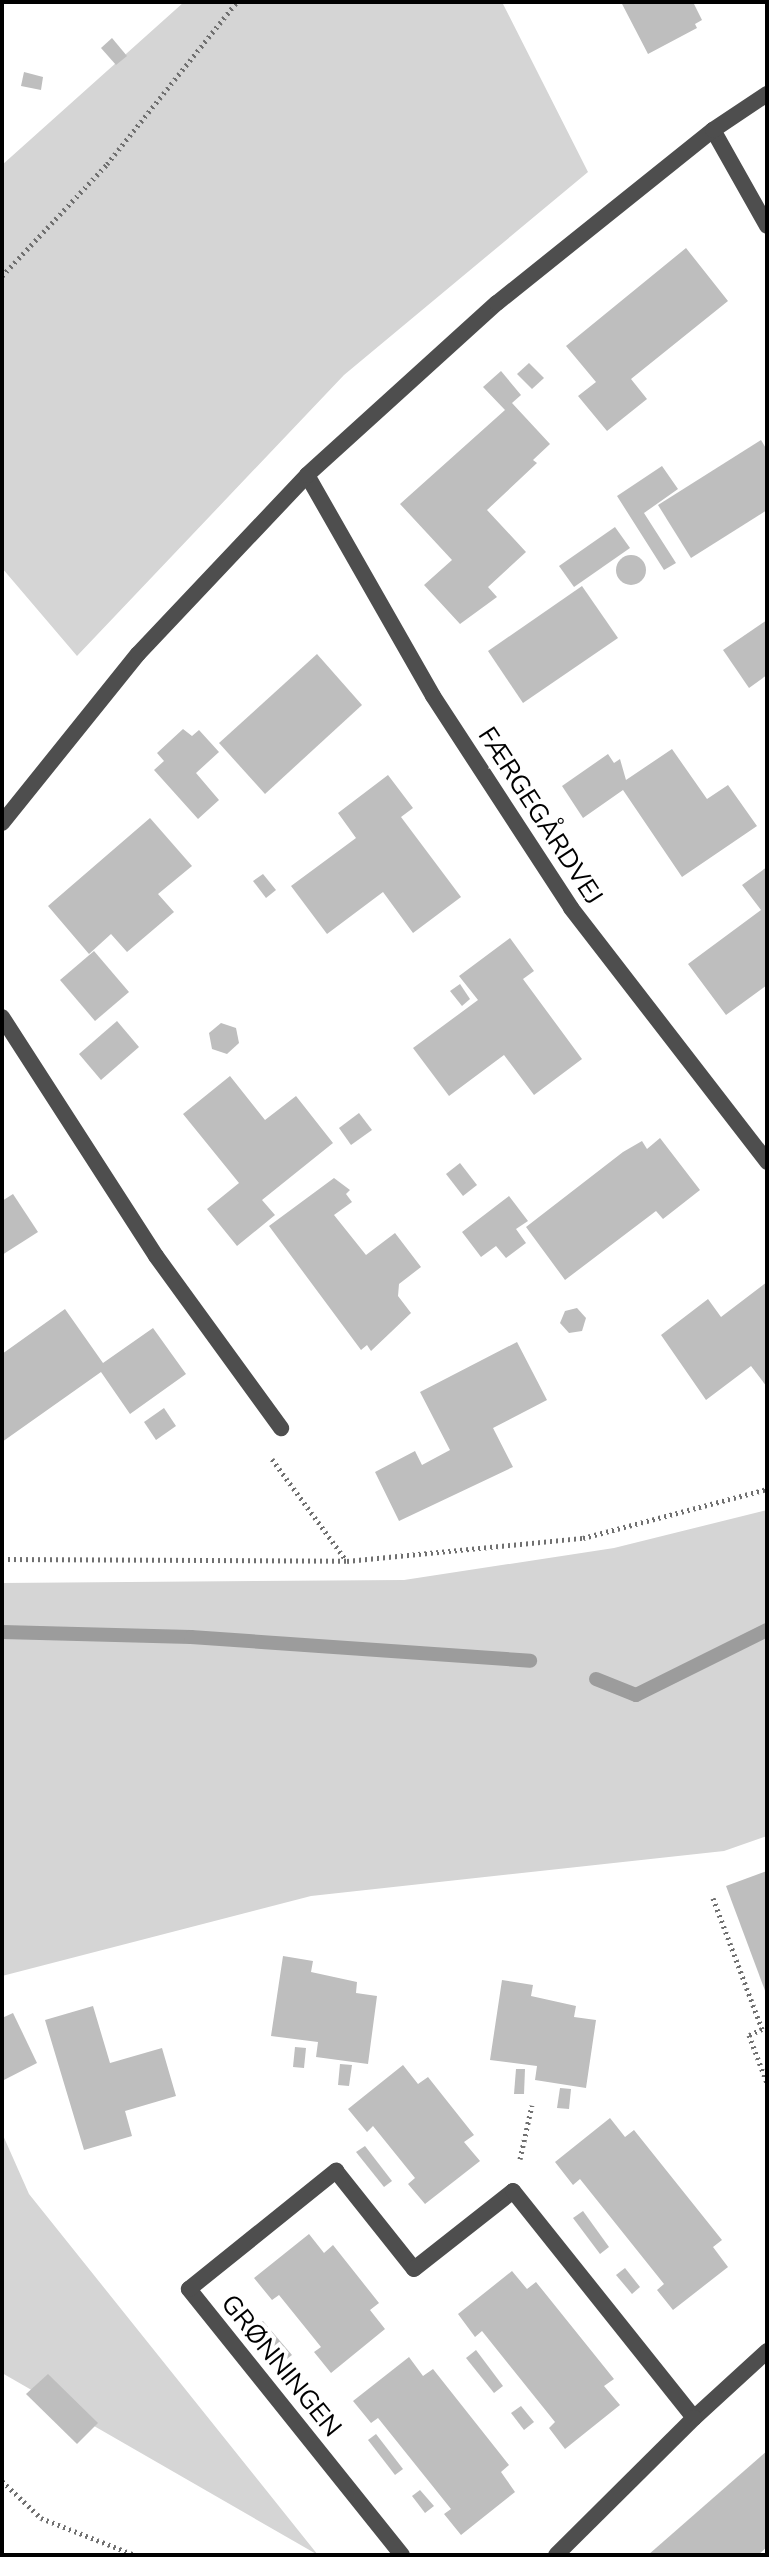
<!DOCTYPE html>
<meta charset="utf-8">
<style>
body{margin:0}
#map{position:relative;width:769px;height:2557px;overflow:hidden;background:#fff;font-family:"Nunito Sans",sans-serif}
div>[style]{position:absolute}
.green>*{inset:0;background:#d5d5d5}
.stream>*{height:14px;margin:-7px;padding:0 7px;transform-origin:7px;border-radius:7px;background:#9c9c9c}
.building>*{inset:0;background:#bebebe}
.round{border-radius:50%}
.path>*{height:5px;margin-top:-2.5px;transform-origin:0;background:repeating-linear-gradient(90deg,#707070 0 2px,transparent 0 6px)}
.street>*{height:16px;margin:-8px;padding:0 8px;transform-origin:8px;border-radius:8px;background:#4e4e4e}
span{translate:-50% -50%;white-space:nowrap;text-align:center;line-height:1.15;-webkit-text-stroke:8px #fff;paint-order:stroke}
.street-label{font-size:26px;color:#000}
.frame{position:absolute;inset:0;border:4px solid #000;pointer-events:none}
</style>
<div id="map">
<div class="green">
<i style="clip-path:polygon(184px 2px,502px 2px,588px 172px,344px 375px,77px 656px,2px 568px,2px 165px)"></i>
<i style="clip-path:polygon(767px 1510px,767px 1836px,724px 1851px,311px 1896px,2px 1976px,2px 1583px,404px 1580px,614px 1548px)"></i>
<i style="clip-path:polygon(2px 2133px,29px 2194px,318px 2555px,2px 2373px)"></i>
</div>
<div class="stream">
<i style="left:2px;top:1632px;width:189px;rotate:1.5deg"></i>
<i style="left:191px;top:1637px;width:340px;rotate:4deg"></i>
<i style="left:596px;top:1679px;width:43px;rotate:21.8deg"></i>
<i style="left:636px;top:1695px;width:146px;rotate:-26.4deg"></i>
</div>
<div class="building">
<i style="clip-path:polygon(621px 2px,693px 2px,702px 20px,695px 24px,697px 28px,648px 54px)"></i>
<i style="clip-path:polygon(112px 38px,127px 56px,116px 65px,101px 48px)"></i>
<i style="clip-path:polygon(24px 72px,43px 77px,41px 90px,21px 86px)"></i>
<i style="clip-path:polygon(686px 248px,728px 301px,631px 379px,647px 399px,607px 431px,578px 396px,596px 382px,566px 346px)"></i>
<i style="clip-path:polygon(529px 363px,544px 378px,532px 389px,517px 374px)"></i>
<i style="clip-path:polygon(501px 371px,521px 395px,512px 403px,550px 444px,533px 460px,537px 463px,487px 510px,526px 552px,488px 587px,497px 597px,460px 624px,424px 585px,452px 560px,400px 504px,505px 410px,483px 387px)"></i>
<i style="clip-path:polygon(761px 440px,767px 450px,767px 510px,691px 558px,658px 505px)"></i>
<i style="clip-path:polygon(662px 466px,678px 489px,644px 513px,676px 563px,664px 570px,617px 496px)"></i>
<i style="clip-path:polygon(615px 527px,630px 548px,574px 587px,559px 566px)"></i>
<i class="round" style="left:616px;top:555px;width:30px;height:30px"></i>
<i style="clip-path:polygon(582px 586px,618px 638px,523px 703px,488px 651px)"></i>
<i style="clip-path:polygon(767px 620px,767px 675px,749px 688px,723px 650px)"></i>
<i style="clip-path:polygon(317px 654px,362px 705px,265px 794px,219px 743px)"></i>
<i style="clip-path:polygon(183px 729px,192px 736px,199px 730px,219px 752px,196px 773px,219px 800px,198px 819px,154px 770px,164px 761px,157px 753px)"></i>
<i style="clip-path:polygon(672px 749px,707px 799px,728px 785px,757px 826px,682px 877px,623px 790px,583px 818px,562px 786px,608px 754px,614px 763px,620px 759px,626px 780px)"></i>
<i style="clip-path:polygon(388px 775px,413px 808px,401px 817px,461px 897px,413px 933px,383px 892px,327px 934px,291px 886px,356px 838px,338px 813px)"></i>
<i style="clip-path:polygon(150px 818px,192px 866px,158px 894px,174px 912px,127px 952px,111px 934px,89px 954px,48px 906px)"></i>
<i style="clip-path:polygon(767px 867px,767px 985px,726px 1015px,688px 964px,761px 910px,742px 885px)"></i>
<i style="clip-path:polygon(263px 874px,276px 890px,266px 898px,253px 881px)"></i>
<i style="clip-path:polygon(510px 938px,534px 971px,523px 979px,582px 1059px,534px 1095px,504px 1055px,449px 1096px,413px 1048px,478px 1000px,459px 976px)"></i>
<i style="clip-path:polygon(94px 951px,129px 992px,95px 1021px,60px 980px)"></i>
<i style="clip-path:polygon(460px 984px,470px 999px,462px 1006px,450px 991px)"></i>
<i style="clip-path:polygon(117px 1021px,139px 1047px,101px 1080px,79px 1054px)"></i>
<i style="clip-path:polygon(221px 1023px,236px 1028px,239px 1043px,227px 1054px,212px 1049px,209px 1033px)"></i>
<i style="clip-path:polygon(230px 1076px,265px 1120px,296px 1096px,333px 1143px,262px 1200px,275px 1215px,237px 1246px,207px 1209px,239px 1183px,183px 1114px)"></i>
<i style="clip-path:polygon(359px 1113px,372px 1130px,351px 1145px,339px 1128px)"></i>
<i style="clip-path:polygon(660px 1138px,700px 1190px,663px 1219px,656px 1211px,565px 1280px,526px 1227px,623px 1152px,642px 1141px,647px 1149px)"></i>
<i style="clip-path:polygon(460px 1163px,477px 1185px,463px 1196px,446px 1174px)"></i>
<i style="clip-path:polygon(334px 1178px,350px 1190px,346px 1194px,352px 1202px,334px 1215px,366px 1255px,395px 1233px,421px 1267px,399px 1284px,398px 1296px,411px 1313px,371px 1351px,367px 1345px,361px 1350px,269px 1226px)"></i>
<i style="clip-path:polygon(13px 1194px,38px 1232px,2px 1255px,2px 1201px)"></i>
<i style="clip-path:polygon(509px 1196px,528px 1221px,516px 1229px,526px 1243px,506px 1258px,496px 1246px,481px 1257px,462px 1232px)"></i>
<i style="clip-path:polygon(767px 1282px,767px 1387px,751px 1366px,706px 1400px,661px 1335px,708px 1299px,721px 1317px)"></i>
<i style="clip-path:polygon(577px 1308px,586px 1318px,582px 1331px,569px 1333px,560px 1323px,565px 1311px)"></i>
<i style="clip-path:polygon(65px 1309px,103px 1363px,153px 1328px,186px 1374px,130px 1414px,101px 1372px,2px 1442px,2px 1354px)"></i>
<i style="clip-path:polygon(517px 1342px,547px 1400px,493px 1428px,513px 1467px,399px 1521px,375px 1472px,415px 1451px,422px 1465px,450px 1450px,420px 1392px)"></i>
<i style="clip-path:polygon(164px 1408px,176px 1426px,156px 1440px,144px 1422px)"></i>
<i style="clip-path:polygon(767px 1871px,767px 1996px,726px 1886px)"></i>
<i style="clip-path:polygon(283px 1956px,313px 1961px,311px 1972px,357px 1982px,356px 1993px,377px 1996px,368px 2064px,316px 2057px,318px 2042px,271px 2036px)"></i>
<i style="clip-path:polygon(502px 1980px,533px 1985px,531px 1996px,576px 2006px,574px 2017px,596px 2020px,586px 2088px,535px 2080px,537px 2066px,490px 2060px)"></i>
<i style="clip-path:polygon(93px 2006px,110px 2063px,162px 2048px,176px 2096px,125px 2111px,132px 2136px,84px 2150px,45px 2020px)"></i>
<i style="clip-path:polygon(13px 2013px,37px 2063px,2px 2081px,2px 2018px)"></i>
<i style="clip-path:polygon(295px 2047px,306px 2048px,304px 2068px,293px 2067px)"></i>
<i style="clip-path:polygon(340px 2064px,352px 2065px,349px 2086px,338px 2085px)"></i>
<i style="clip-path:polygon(403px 2065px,418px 2084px,428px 2077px,474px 2135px,464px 2142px,480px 2161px,425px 2204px,408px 2184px,415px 2178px,373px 2126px,367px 2132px,348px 2109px)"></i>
<i style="clip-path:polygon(516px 2069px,525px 2069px,524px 2094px,514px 2094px)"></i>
<i style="clip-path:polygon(560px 2088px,571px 2089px,569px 2109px,557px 2108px)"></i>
<i style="clip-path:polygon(610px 2118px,625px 2137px,634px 2130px,722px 2240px,713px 2247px,728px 2267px,673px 2310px,657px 2290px,664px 2284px,580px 2179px,573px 2185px,555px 2162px)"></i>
<i style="clip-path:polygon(365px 2146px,392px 2181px,384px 2187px,356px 2152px)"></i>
<i style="clip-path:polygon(583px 2211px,609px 2247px,600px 2254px,573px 2218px)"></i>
<i style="clip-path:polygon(309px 2234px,324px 2253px,333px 2245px,379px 2303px,370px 2310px,385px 2329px,331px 2373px,314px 2352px,321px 2347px,279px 2295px,272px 2300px,254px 2278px)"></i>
<i style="clip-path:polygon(625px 2268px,640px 2287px,632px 2294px,616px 2275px)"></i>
<i style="clip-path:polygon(512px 2271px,527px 2289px,536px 2282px,614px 2379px,604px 2386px,620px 2405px,565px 2449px,549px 2428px,555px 2422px,482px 2331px,475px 2337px,458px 2314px)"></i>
<i style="clip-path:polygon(263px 2321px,292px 2355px,283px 2362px,255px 2327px)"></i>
<i style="clip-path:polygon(476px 2350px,503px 2386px,494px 2393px,466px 2358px)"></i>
<i style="clip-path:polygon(409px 2357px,423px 2376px,433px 2369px,509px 2465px,501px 2472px,515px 2492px,461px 2535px,444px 2514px,451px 2509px,378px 2418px,371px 2423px,353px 2401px)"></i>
<i style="clip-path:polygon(48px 2374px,98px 2423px,77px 2444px,26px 2394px)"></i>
<i style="clip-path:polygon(521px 2406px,534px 2422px,524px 2430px,511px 2413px)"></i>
<i style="clip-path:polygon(376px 2434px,403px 2469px,395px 2475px,368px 2440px)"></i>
<i style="clip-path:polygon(767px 2451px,767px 2547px,758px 2555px,648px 2555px)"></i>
<i style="clip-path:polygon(420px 2490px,434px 2506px,425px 2513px,412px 2496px)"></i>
</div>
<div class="path">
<i style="left:2px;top:276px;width:154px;rotate:-46.8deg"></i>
<i style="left:107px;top:164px;width:208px;rotate:-51.3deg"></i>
<i style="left:272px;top:1459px;width:125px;rotate:53.8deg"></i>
<i style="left:2px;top:1559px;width:345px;rotate:0.3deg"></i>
<i style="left:347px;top:1561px;width:237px;rotate:-5.6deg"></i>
<i style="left:583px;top:1538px;width:190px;rotate:-14.9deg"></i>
<i style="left:713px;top:1898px;width:140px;rotate:69.5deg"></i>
<i style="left:762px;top:2029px;width:14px;rotate:155deg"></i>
<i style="left:749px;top:2035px;width:51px;rotate:69.4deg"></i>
<i style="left:520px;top:2159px;width:55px;rotate:-77.5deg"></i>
<i style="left:2px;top:2481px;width:54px;rotate:43.5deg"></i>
<i style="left:41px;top:2518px;width:101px;rotate:21.5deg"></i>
</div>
<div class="street">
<i style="left:713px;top:130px;width:110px;rotate:60.6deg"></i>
<i style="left:307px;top:475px;width:254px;rotate:60.3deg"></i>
<i style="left:433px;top:696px;width:253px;rotate:56.9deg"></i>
<i style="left:571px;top:908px;width:321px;rotate:52.3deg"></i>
<i style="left:2px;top:823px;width:217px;rotate:-51.2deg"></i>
<i style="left:138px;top:654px;width:246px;rotate:-46.6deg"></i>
<i style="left:307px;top:475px;width:256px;rotate:-42.2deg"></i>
<i style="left:497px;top:303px;width:277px;rotate:-38.7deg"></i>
<i style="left:713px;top:130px;width:65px;rotate:-33.7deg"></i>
<i style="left:2px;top:1017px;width:284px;rotate:57.2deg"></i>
<i style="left:156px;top:1256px;width:213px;rotate:54deg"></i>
<i style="left:694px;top:2418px;width:99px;rotate:-42.5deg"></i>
<i style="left:402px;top:2555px;width:341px;rotate:-128.7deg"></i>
<i style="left:189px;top:2289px;width:189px;rotate:-38.8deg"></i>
<i style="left:336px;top:2171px;width:125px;rotate:51.5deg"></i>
<i style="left:414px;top:2269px;width:126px;rotate:-38.2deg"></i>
<i style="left:513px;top:2191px;width:290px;rotate:51.4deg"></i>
<i style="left:694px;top:2418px;width:194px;rotate:135.2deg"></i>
</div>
<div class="street-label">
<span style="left:540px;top:816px;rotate:57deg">FÆRGEGÅRDVEJ</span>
<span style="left:281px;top:2366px;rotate:51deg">GRØNNINGEN</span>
</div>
<div class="frame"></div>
</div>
